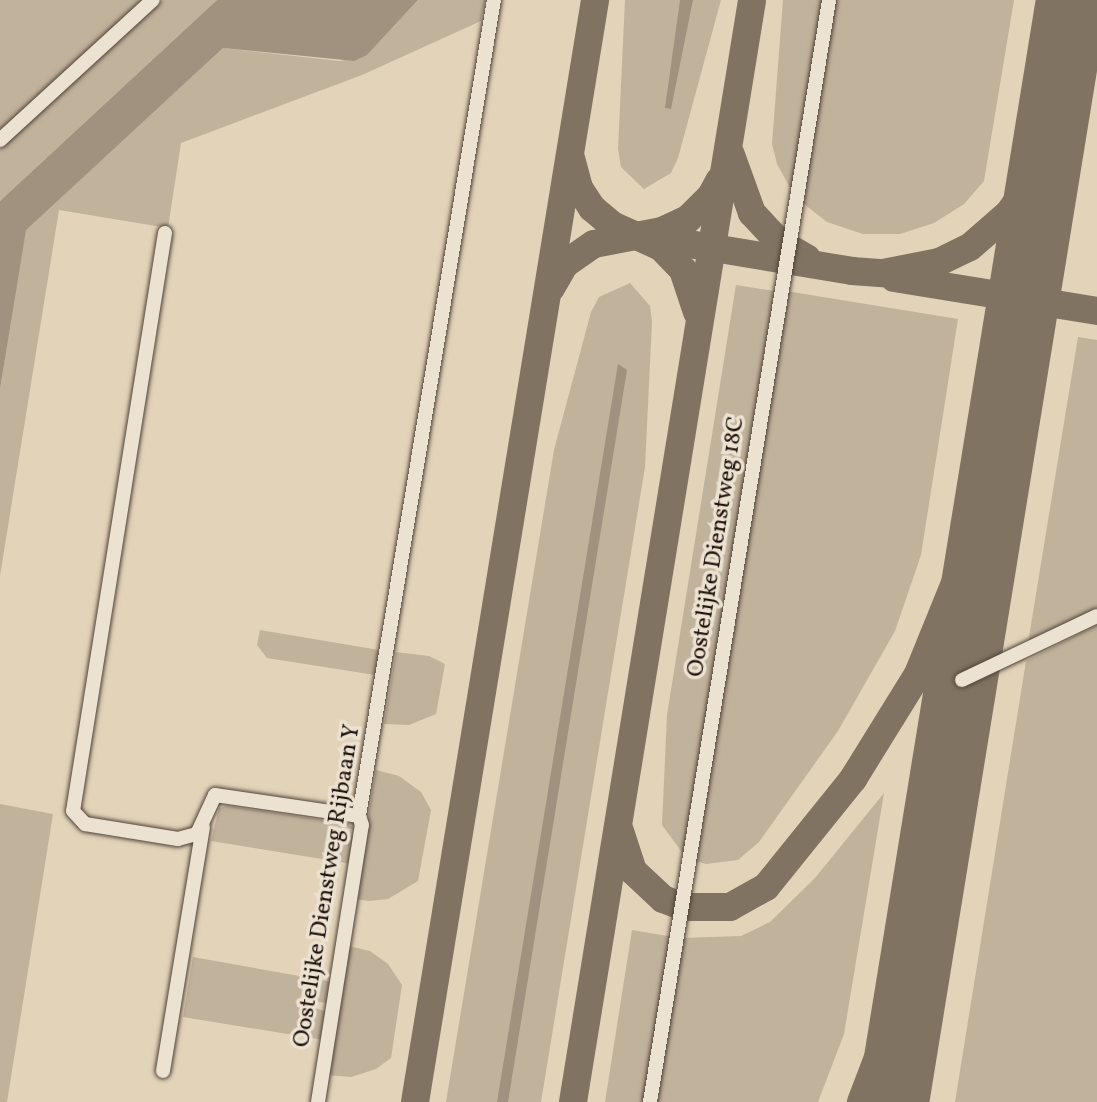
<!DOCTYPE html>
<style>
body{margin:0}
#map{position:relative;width:1097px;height:1102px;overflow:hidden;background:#e2d3b9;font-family:Vollkorn,serif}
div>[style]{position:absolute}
.green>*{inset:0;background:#c1b29c}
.water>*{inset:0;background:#a0927e}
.taxiway>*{height:28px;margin:-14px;padding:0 14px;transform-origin:14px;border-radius:14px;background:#807362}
.runway>*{height:72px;margin:-36px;padding:0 36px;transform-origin:36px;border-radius:36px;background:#807362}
.roads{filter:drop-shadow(0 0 2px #504337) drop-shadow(0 0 2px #504337)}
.minor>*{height:14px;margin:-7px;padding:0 7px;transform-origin:7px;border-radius:7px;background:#ece2d2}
span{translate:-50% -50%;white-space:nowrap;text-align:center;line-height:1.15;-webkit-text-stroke:7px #ece2d2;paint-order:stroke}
.street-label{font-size:24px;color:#1f130c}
</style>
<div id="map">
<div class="green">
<i style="clip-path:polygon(0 0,145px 0,0 133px)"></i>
<i style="clip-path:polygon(163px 0,217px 0,0 201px,0 149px)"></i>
<i style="clip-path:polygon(418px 0,485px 0,481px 21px,362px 75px,181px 143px,168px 228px,59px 210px,0 576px,0 389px,25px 230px,223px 48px,340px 61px,367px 55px)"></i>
<i style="clip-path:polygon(625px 0,721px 0,678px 158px,671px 173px,644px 189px,621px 167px,618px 149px)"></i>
<i style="clip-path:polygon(783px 0,825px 0,793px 193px,777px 164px,772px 144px)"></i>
<i style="clip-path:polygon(834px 0,1014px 0,984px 181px,964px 204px,934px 223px,900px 234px,863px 234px,827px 222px,800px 201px)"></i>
<i style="clip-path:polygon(630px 283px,650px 306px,652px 322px,645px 467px,541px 1102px,446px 1102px,554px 450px,591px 312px,599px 297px)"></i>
<i style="clip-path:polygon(736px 285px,774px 291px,684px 855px,662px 825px,667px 715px)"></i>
<i style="clip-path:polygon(786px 291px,958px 319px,921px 555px,895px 631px,838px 731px,759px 842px,738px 860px,706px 864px,693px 860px)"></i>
<i style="clip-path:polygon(1078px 337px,1097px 340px,1097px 610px,1028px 643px)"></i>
<i style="clip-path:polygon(1097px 625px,1097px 1102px,955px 1102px,1026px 661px)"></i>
<i style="clip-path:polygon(260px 630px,379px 650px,375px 675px,267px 658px,257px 645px)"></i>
<i style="clip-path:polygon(396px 652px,429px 656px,445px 664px,436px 714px,409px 725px,384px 724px)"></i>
<i style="clip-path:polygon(376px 770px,399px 776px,421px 792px,431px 810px,418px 881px,388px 899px,369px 901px,355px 899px)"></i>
<i style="clip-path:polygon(884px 793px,844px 1034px,818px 1102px,654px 1102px,681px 938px,741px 936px,770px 922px,815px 878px)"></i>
<i style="clip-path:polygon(0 804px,53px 814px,7px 1102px,0 1102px)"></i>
<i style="clip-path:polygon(228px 806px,349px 824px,354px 829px,334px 827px,333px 831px,353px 836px,353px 864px,211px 841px,219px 808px)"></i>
<i style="clip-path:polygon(632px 930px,673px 937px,646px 1102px,605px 1102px)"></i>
<i style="clip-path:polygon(348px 946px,370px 951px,388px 964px,402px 985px,391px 1058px,376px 1069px,351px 1077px,327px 1075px)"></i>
<i style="clip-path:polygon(193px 957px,333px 982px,330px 1003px,306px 1001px,305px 1005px,328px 1012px,324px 1040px,183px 1017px)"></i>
</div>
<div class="water">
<i style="clip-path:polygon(217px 0,418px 0,367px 55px,354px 61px,223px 48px,26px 230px,0 389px,0 201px)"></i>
<i style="clip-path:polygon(680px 0,693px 0,671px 109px,665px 108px)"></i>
<i style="clip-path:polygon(618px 364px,627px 370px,508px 1102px,497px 1102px)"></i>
</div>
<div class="taxiway">
<i style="left:731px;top:155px;width:62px;rotate:70.1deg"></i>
<i style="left:752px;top:213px;width:40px;rotate:47deg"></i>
<i style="left:779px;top:242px;width:32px;rotate:30deg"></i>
<i style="left:571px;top:158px;width:31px;rotate:75deg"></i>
<i style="left:579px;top:188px;width:24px;rotate:57deg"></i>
<i style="left:592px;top:208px;width:26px;rotate:40deg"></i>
<i style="left:612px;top:225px;width:54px;rotate:24.2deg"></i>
<i style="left:661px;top:247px;width:32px;rotate:46deg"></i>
<i style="left:683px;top:270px;width:44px;rotate:71.6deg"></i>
<i style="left:635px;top:235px;width:220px;rotate:9.4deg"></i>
<i style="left:852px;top:271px;width:31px;rotate:4deg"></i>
<i style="left:883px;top:273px;width:57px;rotate:-11.1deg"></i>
<i style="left:939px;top:262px;width:34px;rotate:-26deg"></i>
<i style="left:970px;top:247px;width:52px;rotate:-41.1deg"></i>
<i style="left:1009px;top:213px;width:37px;rotate:-55deg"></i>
<i style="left:1030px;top:183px;width:64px;rotate:-69.9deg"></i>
<i style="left:894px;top:278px;width:206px;rotate:9.2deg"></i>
<i style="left:551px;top:288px;width:28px;rotate:-60deg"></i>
<i style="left:565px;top:264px;width:35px;rotate:-35deg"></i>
<i style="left:594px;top:244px;width:69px;rotate:-10.8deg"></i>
<i style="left:662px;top:231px;width:29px;rotate:-25deg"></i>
<i style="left:688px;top:219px;width:33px;rotate:-45deg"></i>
<i style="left:711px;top:196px;width:17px;rotate:-62deg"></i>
<i style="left:620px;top:831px;width:42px;rotate:72deg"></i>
<i style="left:633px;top:871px;width:41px;rotate:43deg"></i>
<i style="left:663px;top:899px;width:22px;rotate:21deg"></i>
<i style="left:684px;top:907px;width:46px"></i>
<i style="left:730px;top:907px;width:41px;rotate:-29.1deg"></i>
<i style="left:766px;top:887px;width:139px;rotate:-51.1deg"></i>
<i style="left:853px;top:779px;width:123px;rotate:-58.2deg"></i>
<i style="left:918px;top:674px;width:160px;rotate:-67.9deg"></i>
<i style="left:978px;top:526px;width:112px;rotate:-76.6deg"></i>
<i style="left:415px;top:1102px;width:1117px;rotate:-80.72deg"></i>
<i style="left:573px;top:1102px;width:1116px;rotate:-80.77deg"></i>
<i style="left:861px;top:1102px;width:104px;rotate:-69.1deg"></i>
<i style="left:898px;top:1005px;width:115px;rotate:-75.4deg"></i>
</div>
<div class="runway">
<i style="left:893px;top:1102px;width:1116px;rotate:-80.77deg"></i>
</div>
<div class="roads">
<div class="minor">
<i style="left:0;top:140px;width:207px;rotate:-42.5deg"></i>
<i style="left:165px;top:233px;width:585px;rotate:99.04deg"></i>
<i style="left:73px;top:811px;width:18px;rotate:47deg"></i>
<i style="left:85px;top:824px;width:94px;rotate:9.2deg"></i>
<i style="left:178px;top:839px;width:20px;rotate:-15deg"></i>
<i style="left:197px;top:834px;width:43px;rotate:-65.2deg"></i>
<i style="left:215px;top:795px;width:146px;rotate:8.3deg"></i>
<i style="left:962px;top:680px;width:149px;rotate:-25.4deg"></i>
<i style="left:163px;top:1071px;width:247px;rotate:-80.7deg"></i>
<i style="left:318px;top:1102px;width:280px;rotate:-81deg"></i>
<i style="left:362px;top:825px;width:9px;rotate:-108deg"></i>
<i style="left:359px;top:816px;width:827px;rotate:-80.61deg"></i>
<i style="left:650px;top:1102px;width:1116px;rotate:-80.77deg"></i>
</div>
</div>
<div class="street-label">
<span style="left:717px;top:547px;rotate:-81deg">Oostelijke Dienstweg 18C</span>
<span style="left:328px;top:886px;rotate:-81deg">Oostelijke Dienstweg Rijbaan Y</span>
</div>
</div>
